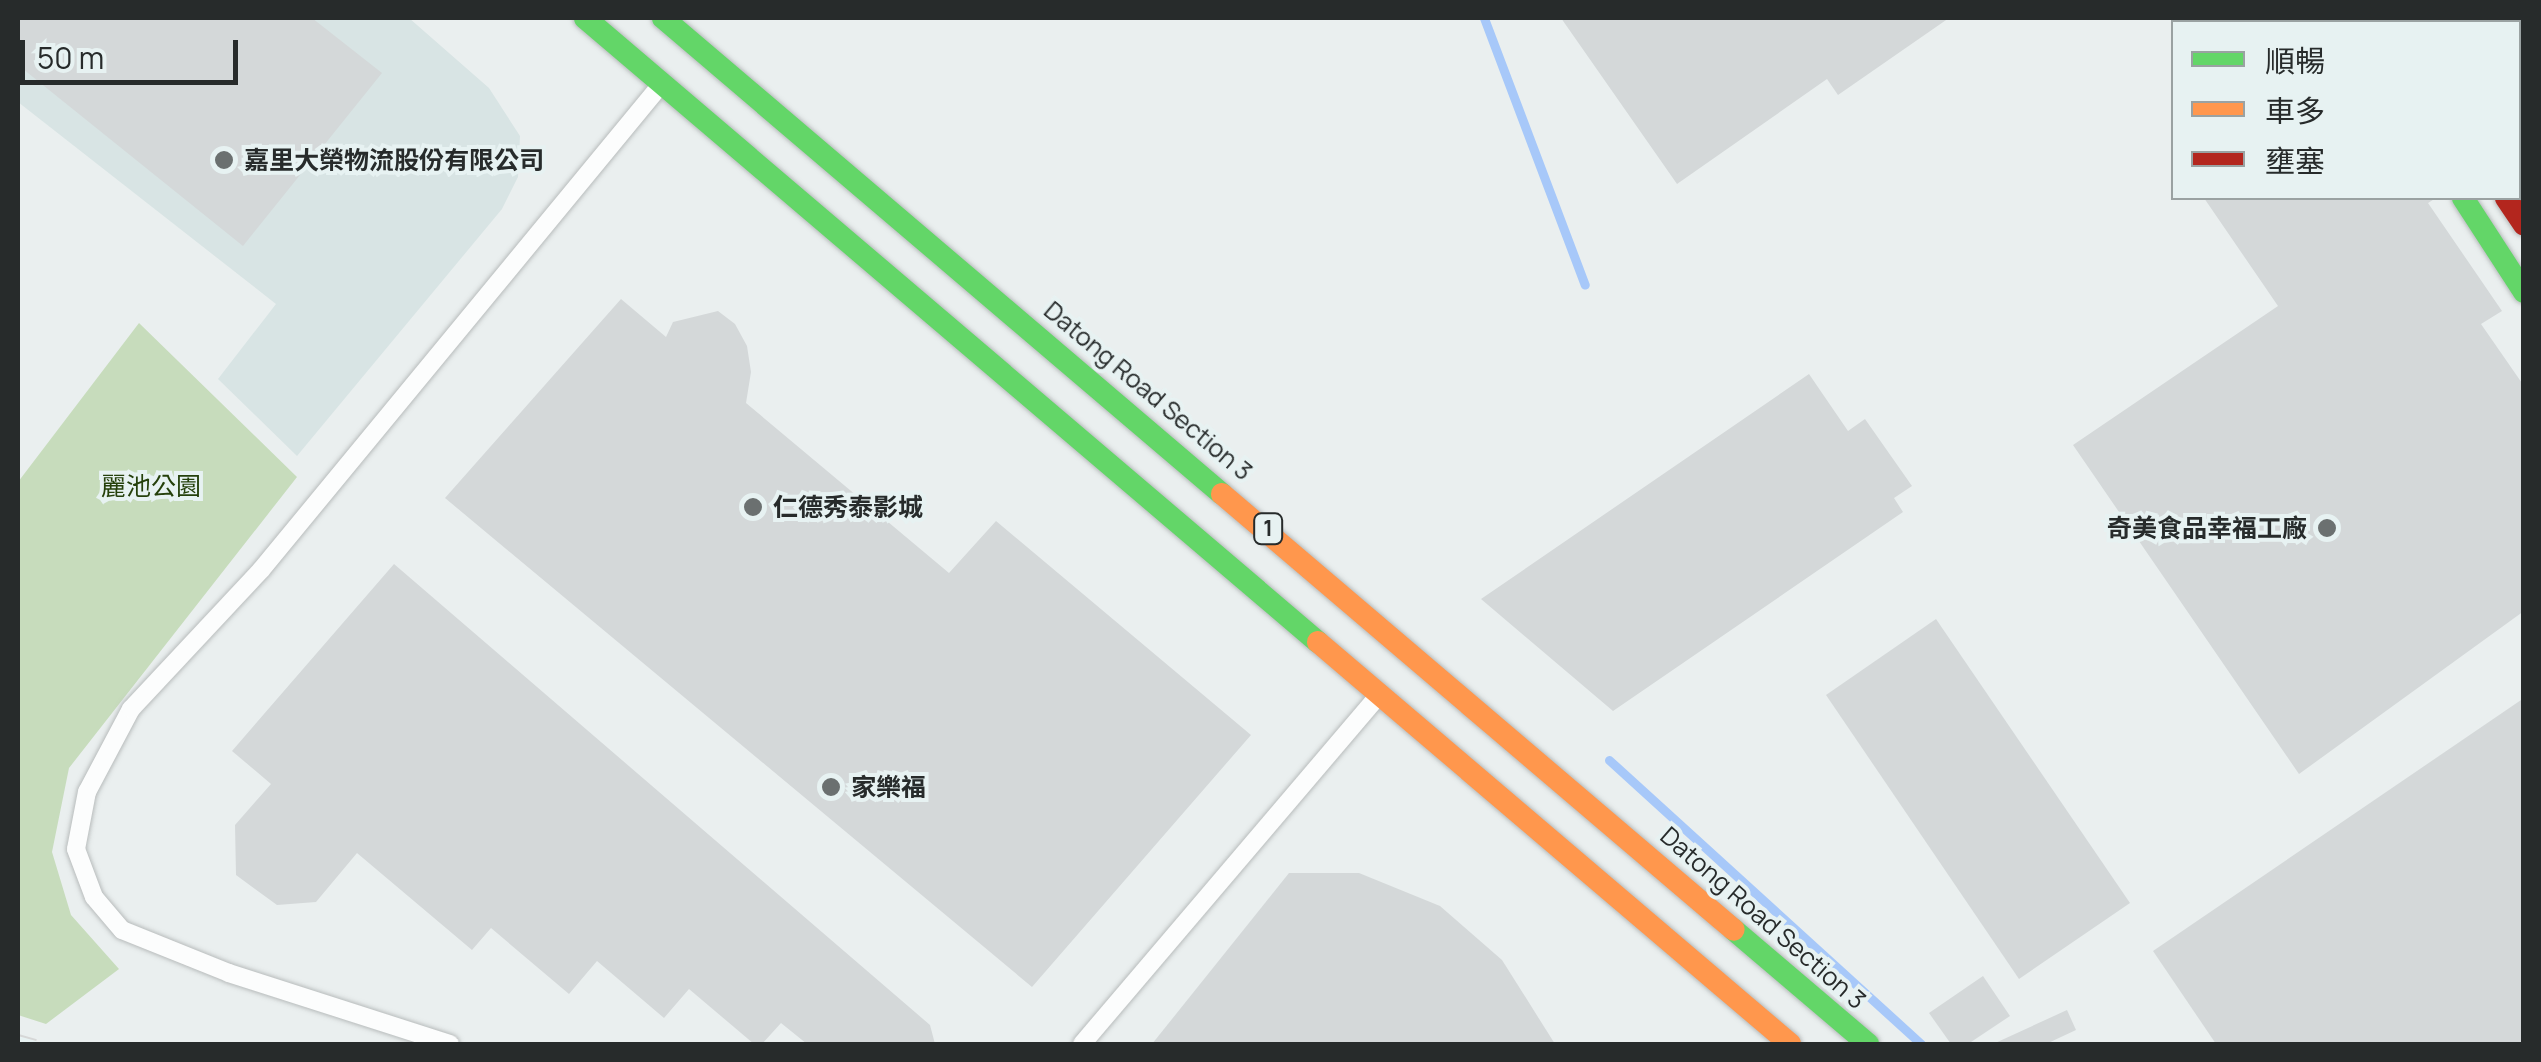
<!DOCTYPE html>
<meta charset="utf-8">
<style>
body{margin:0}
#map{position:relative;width:2541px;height:1062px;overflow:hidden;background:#eaefef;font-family:Manrope,"Noto Sans TC",sans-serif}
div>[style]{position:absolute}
.built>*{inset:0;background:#d8e4e4}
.green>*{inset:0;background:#c7dcbc}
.stream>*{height:9px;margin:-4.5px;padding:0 4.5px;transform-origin:4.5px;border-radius:4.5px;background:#a7c8f9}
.building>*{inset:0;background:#d4d8d9}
.roads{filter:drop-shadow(0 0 2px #b8bcbc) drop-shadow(0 0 2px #b8bcbc)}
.lane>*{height:18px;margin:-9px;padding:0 9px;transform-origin:9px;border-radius:9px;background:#fcfdfd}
.fast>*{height:22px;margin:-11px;padding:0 11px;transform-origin:11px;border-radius:11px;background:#63d668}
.slow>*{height:22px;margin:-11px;padding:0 11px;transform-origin:11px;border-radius:11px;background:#ff974d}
.jam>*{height:22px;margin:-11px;padding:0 11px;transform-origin:11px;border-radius:11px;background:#b3261e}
.rail>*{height:11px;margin-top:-5.5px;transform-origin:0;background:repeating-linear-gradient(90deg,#e7f2f2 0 22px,#d6d7d7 0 44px);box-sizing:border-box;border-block:2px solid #d6d7d7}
.dots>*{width:28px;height:28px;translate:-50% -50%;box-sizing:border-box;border:5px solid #e7f2f2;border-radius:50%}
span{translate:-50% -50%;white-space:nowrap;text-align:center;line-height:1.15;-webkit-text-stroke:8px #e7f2f2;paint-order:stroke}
.shield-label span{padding:2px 8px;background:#e7f2f2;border:2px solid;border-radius:8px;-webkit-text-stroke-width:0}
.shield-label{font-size:22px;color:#272b2b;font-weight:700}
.poi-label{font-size:25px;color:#272b2b;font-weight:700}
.left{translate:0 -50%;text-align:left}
.right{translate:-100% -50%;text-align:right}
.street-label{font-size:25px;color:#272b2b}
.park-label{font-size:25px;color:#25400b}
.frame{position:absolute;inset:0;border:20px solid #272b2b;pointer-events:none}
.legend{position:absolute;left:2171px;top:20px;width:350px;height:180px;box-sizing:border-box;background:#e7f2f2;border:2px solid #9aa2a2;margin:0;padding:12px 18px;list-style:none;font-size:30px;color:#272b2b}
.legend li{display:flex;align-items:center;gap:20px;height:50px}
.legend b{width:50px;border:2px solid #9aa2a2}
.scale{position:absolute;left:20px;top:40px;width:218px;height:45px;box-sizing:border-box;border:5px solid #272b2b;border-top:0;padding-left:12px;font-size:30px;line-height:35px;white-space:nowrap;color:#272b2b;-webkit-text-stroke:8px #e7f2f2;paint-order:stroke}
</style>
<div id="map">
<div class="built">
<i style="clip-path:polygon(18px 18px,409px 18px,489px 88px,520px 136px,518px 177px,502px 209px,297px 456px,218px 379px,276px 304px,18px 102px)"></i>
</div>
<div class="green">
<i style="clip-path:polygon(139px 323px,297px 477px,69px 768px,52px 852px,71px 915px,119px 969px,46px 1024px,18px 1015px,18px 482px)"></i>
</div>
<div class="stream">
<i style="left:1484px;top:18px;width:285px;rotate:69.3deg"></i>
<i style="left:1609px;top:760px;width:422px;rotate:42.3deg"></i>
</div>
<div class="building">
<i style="clip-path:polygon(18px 18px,312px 18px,382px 73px,243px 246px,18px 65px)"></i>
<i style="clip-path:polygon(1561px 18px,1949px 18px,1838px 95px,1827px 79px,1677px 184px)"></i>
<i style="clip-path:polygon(2204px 198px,2436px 198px,2428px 203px,2502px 311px,2481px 324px,2524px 386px,2524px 611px,2299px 774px,2073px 445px,2278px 306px)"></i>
<i style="clip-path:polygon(621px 299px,666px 337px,673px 322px,718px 311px,735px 324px,747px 346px,751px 372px,746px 403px,949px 573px,996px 521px,1251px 735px,1032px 987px,445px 498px)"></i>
<i style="clip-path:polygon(1809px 374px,1848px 431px,1865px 419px,1912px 486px,1894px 498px,1903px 512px,1613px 711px,1481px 599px)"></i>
<i style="clip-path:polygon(394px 564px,930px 1025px,935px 1044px,807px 1044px,781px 1023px,762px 1044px,754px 1044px,689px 989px,664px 1018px,597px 961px,569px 994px,491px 928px,472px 950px,357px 853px,316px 902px,277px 905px,236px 875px,235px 825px,271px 784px,232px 751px)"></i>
<i style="clip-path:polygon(1936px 619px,2130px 903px,2019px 979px,1826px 695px)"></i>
<i style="clip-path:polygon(2524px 698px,2524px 1044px,2216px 1044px,2153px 951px)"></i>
<i style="clip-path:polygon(1289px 873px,1359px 873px,1440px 906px,1502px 960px,1555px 1044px,1152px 1044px)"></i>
<i style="clip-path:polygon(1983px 976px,2010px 1016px,1968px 1044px,1951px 1044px,1929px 1013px)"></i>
<i style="clip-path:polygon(2067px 1010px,2076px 1030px,2046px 1044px,1993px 1044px)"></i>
</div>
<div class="roads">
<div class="lane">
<i style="left:2465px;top:18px;width:6px;rotate:45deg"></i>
<i style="left:2524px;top:91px;width:16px;rotate:90deg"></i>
<i style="left:450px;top:1044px;width:232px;rotate:-162.2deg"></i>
<i style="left:229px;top:973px;width:115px;rotate:-158.1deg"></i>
<i style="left:122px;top:930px;width:43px;rotate:-130.3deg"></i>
<i style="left:94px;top:897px;width:51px;rotate:-110.6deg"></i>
<i style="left:76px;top:849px;width:58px;rotate:-79.1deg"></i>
<i style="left:87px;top:792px;width:94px;rotate:-62.1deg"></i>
<i style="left:131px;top:709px;width:190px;rotate:-46.9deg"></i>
<i style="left:261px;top:570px;width:626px;rotate:-50.51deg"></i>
<i style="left:1082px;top:1044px;width:454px;rotate:-49.6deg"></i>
</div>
<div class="fast">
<i style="left:585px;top:18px;width:963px;rotate:40.41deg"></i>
<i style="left:663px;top:18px;width:734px;rotate:40.42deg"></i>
<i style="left:2463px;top:198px;width:112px;rotate:57deg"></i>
<i style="left:1734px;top:930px;width:176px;rotate:40.4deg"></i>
</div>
<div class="slow">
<i style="left:2392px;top:18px;width:5px;rotate:53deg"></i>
<i style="left:1222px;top:494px;width:672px;rotate:40.42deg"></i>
<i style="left:1318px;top:642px;width:620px;rotate:40.42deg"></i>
</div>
<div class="jam">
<i style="left:2347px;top:18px;width:5px;rotate:53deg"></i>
<i style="left:2506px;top:198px;width:32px;rotate:56deg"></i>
</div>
</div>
<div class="rail">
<i style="left:18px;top:1039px;width:18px;rotate:16deg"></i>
</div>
<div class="dots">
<i style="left:224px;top:160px;background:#6b7070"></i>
<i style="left:753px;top:507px;background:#6b7070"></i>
<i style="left:2327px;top:528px;background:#6b7070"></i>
<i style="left:831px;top:787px;background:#6b7070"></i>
</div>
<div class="shield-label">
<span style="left:1268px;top:529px">1</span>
</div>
<div class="poi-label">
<span class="left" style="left:244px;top:160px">嘉里大榮物流股份有限公司</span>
<span class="left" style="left:773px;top:507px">仁德秀泰影城</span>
<span class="right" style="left:2307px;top:528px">奇美食品幸福工廠</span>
<span class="left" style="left:851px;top:787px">家樂福</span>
</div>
<div class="street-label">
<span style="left:1148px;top:391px;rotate:40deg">Datong Road Section 3</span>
<span style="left:1763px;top:918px;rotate:41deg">Datong Road Section 3</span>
</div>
<div class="park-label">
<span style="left:151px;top:486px">麗池公園</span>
</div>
<div class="frame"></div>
<ul class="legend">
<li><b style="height:12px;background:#63d668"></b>順暢</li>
<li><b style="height:12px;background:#ff974d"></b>車多</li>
<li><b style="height:12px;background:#b3261e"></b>壅塞</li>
</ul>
<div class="scale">50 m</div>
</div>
